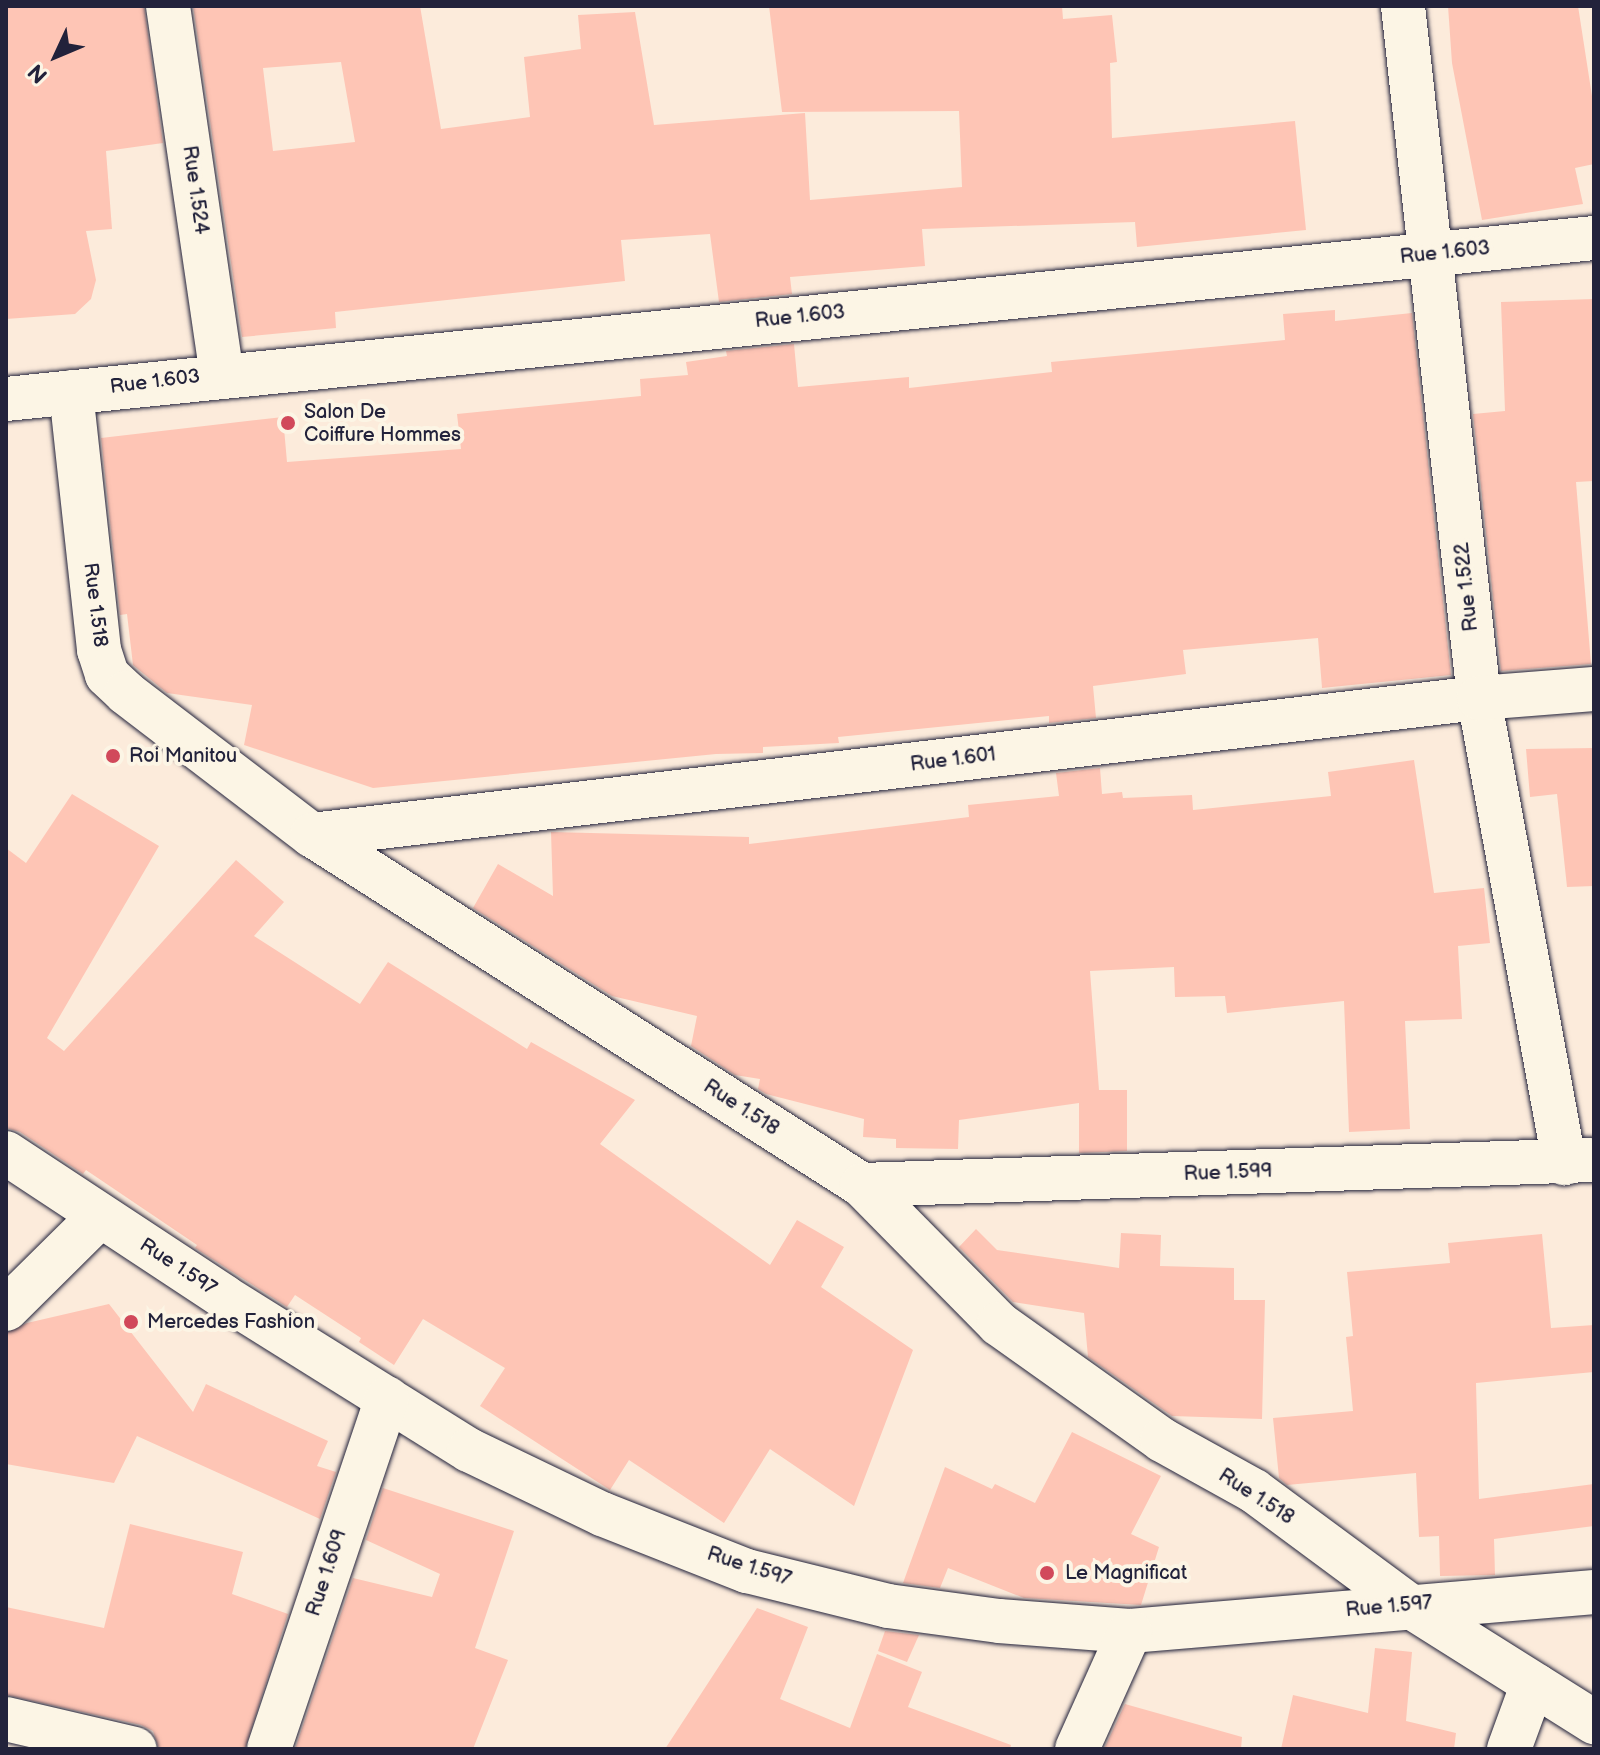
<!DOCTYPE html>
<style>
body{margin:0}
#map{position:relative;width:1600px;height:1755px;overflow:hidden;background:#fcebdb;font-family:"Balsamiq Sans",sans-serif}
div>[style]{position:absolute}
.building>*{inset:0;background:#fec5b5}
.roads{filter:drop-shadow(0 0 2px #22223b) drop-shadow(0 0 2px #22223b)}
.street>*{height:44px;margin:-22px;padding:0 22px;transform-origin:22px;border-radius:22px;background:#fcf5e5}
.dots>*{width:22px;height:22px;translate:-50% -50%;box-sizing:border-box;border:4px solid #fcf5e5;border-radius:50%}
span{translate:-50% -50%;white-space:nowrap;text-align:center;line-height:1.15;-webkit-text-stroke:8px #fcf5e5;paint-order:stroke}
.street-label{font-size:20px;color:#22223b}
.poi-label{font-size:20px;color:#22223b}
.left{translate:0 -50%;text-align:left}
.frame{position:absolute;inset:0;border:8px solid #22223b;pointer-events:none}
.north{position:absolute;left:16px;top:16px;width:80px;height:80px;-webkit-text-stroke:6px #fcf5e5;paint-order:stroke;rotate:226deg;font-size:22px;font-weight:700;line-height:32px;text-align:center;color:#22223b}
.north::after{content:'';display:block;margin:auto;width:28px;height:36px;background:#22223b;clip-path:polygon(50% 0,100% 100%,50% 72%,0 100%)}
</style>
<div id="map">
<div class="building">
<i style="clip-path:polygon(6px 6px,144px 6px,163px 143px,106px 151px,112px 229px,86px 231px,96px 280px,91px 299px,75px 314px,6px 319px)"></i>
<i style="clip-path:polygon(evenodd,193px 6px,420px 6px,441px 129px,530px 117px,524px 57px,581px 49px,578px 15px,635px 12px,654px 125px,805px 113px,810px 200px,962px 187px,959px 111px,782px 112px,769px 6px,1062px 6px,1063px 19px,1112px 15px,1117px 62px,1110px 63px,1112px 138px,1295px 121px,1306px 230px,1137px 247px,1135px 222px,922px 229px,925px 266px,790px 277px,792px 294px,719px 302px,710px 234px,621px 240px,625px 281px,335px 312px,336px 328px,242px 337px,193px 6px,341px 62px,355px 142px,273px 151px,263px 68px,341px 62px)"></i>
<i style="clip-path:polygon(1448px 6px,1578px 6px,1594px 109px,1594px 164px,1575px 168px,1583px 204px,1482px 220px,1452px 63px)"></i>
<i style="clip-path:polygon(1594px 299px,1594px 481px,1576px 482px,1591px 664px,1501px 671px,1473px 414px,1505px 411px,1501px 302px)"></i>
<i style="clip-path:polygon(1335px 310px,1335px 321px,1412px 313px,1451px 675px,1322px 688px,1318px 638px,1183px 650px,1186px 674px,1093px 686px,1096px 718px,1049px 723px,1049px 716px,838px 737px,839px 743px,763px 747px,763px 753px,716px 754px,373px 788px,244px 745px,252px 705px,167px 693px,133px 665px,127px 614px,120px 615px,101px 438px,283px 417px,287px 462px,461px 449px,457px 414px,641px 396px,640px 379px,688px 375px,686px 362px,727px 356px,726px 351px,794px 344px,798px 387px,909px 377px,909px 388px,1052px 372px,1051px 362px,1285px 340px,1283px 314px)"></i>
<i style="clip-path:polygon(1594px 748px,1594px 886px,1567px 887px,1557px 794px,1530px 797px,1526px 749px)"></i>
<i style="clip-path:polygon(1414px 760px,1434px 893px,1484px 888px,1490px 943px,1458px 946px,1462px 1019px,1405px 1021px,1410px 1129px,1349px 1132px,1344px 1001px,1227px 1013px,1225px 996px,1175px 997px,1174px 967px,1090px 971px,1099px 1090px,1127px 1090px,1127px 1151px,1079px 1153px,1079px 1103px,959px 1120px,958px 1149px,896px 1148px,896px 1139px,863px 1137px,864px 1119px,766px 1094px,758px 1089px,760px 1079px,735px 1075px,691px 1046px,697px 1016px,612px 996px,473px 908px,498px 864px,553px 896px,551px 832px,749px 837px,749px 844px,969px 817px,968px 805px,1059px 796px,1056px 773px,1100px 768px,1102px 794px,1122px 792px,1123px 798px,1192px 795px,1193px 810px,1331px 796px,1328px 772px)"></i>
<i style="clip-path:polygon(72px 794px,159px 846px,47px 1038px,64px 1051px,236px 860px,284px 902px,254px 936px,360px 1004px,388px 962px,527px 1049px,531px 1042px,635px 1100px,600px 1144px,770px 1265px,797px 1220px,844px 1247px,821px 1287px,913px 1350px,854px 1506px,770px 1449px,724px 1523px,629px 1460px,610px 1490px,480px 1406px,505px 1368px,423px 1319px,394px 1365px,359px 1342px,361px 1338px,295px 1295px,287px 1307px,195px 1248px,197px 1245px,86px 1170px,83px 1174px,20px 1132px,6px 1128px,6px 848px,26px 863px)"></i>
<i style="clip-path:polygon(976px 1229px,997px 1250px,1119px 1268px,1121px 1233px,1161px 1235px,1160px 1266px,1234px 1268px,1234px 1300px,1265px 1300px,1262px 1419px,1172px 1416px,1088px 1357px,1084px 1313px,1013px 1302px,959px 1247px)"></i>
<i style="clip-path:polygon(1542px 1234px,1551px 1328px,1594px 1325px,1594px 1372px,1476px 1383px,1479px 1499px,1594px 1484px,1594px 1526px,1494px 1539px,1495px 1575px,1440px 1576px,1439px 1536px,1419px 1537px,1416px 1473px,1287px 1485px,1279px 1478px,1273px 1418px,1353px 1411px,1346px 1337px,1353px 1336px,1347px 1272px,1450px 1263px,1448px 1243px)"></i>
<i style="clip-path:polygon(109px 1304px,193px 1412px,206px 1384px,328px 1441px,317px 1466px,336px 1472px,320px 1519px,137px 1436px,114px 1483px,6px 1464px,6px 1333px,27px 1323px)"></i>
<i style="clip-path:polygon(1072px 1432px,1161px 1476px,1131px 1534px,1159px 1547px,1141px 1605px,1024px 1598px,948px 1568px,940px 1588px,903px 1583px,945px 1467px,992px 1489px,995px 1484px,1035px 1503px)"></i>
<i style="clip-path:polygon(383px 1488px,514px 1531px,475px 1648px,508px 1660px,473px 1749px,295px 1749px,353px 1578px,432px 1597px,440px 1574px,366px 1540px)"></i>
<i style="clip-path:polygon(130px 1524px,243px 1552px,232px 1594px,288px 1614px,245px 1749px,159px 1749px,153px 1731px,141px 1725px,6px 1695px,6px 1607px,104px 1628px)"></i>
<i style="clip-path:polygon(757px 1608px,808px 1627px,780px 1699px,850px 1728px,877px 1654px,922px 1672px,908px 1707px,1011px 1745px,1010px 1749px,665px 1749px)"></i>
<i style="clip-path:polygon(885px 1631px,919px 1635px,907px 1662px,878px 1651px)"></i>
<i style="clip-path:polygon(1375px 1648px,1412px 1652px,1406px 1721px,1456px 1733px,1454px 1749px,1281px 1749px,1293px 1695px,1368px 1713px)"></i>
<i style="clip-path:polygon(1125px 1704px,1242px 1737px,1241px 1749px,1104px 1749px)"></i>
</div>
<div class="roads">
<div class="street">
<i style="left:168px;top:6px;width:373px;rotate:81.7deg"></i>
<i style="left:1403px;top:6px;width:696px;rotate:83.73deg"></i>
<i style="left:1479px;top:698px;width:473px;rotate:79.6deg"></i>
<i style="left:71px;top:392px;width:260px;rotate:83.8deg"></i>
<i style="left:99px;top:650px;width:26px;rotate:72deg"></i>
<i style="left:107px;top:675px;width:26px;rotate:43deg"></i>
<i style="left:126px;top:693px;width:234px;rotate:37.4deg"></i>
<i style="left:312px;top:835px;width:652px;rotate:32.47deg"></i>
<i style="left:862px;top:1185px;width:195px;rotate:45.4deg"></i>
<i style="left:999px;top:1324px;width:200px;rotate:35.4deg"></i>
<i style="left:1162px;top:1440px;width:105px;rotate:29deg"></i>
<i style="left:1254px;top:1491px;width:192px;rotate:36.5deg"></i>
<i style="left:1408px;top:1605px;width:220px;rotate:32.2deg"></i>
<i style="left:6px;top:399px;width:1596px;rotate:-5.79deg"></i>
<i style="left:312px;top:835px;width:1175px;rotate:-6.7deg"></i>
<i style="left:1479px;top:698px;width:115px;rotate:-4.5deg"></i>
<i style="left:6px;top:1153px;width:261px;rotate:33.4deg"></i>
<i style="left:224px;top:1297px;width:289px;rotate:32deg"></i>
<i style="left:469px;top:1450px;width:148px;rotate:25.7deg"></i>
<i style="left:602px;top:1514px;width:156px;rotate:21.5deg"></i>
<i style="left:747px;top:1571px;width:145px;rotate:13.9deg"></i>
<i style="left:888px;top:1606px;width:112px;rotate:7.7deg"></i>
<i style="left:999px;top:1621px;width:131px;rotate:4.4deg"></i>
<i style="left:1130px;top:1631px;width:466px;rotate:-4.8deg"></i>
<i style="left:862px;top:1185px;width:730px;rotate:-1.96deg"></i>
<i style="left:6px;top:1309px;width:132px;rotate:-44.7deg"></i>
<i style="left:6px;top:1719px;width:132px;rotate:13.1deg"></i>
<i style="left:269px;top:1749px;width:370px;rotate:-71.4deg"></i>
<i style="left:1077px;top:1749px;width:129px;rotate:-65.8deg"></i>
<i style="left:1509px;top:1749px;width:55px;rotate:-69.9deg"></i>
<i style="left:1528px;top:1697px;width:14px;rotate:-54deg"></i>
</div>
</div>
<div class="dots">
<i style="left:288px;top:423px;background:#d1495b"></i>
<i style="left:113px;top:756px;background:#d1495b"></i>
<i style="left:131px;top:1322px;background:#d1495b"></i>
<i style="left:1047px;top:1573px;background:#d1495b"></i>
</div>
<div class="street-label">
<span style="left:195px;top:190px;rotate:82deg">Rue 1.524</span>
<span style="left:1445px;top:253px;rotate:-6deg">Rue 1.603</span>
<span style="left:800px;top:317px;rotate:-6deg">Rue 1.603</span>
<span style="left:155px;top:382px;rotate:-7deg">Rue 1.603</span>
<span style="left:1467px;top:587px;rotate:-96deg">Rue 1.522</span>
<span style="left:95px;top:605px;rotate:83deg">Rue 1.518</span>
<span style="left:953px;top:760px;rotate:-7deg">Rue 1.601</span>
<span style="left:741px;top:1108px;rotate:33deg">Rue 1.518</span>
<span style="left:1228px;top:1173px;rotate:-2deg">Rue 1.599</span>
<span style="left:178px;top:1267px;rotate:33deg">Rue 1.597</span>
<span style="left:1256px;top:1497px;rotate:33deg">Rue 1.518</span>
<span style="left:749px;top:1567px;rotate:18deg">Rue 1.597</span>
<span style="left:327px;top:1573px;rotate:-72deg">Rue 1.609</span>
<span style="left:1389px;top:1607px;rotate:-5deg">Rue 1.597</span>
</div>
<div class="poi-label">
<span class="left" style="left:304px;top:424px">Salon De<br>Coiffure Hommes</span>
<span class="left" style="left:129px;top:756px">Roi Manitou</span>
<span class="left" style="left:147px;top:1322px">Mercedes Fashion</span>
<span class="left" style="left:1065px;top:1573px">Le Magnificat</span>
</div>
<div class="frame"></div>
<div class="north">N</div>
</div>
